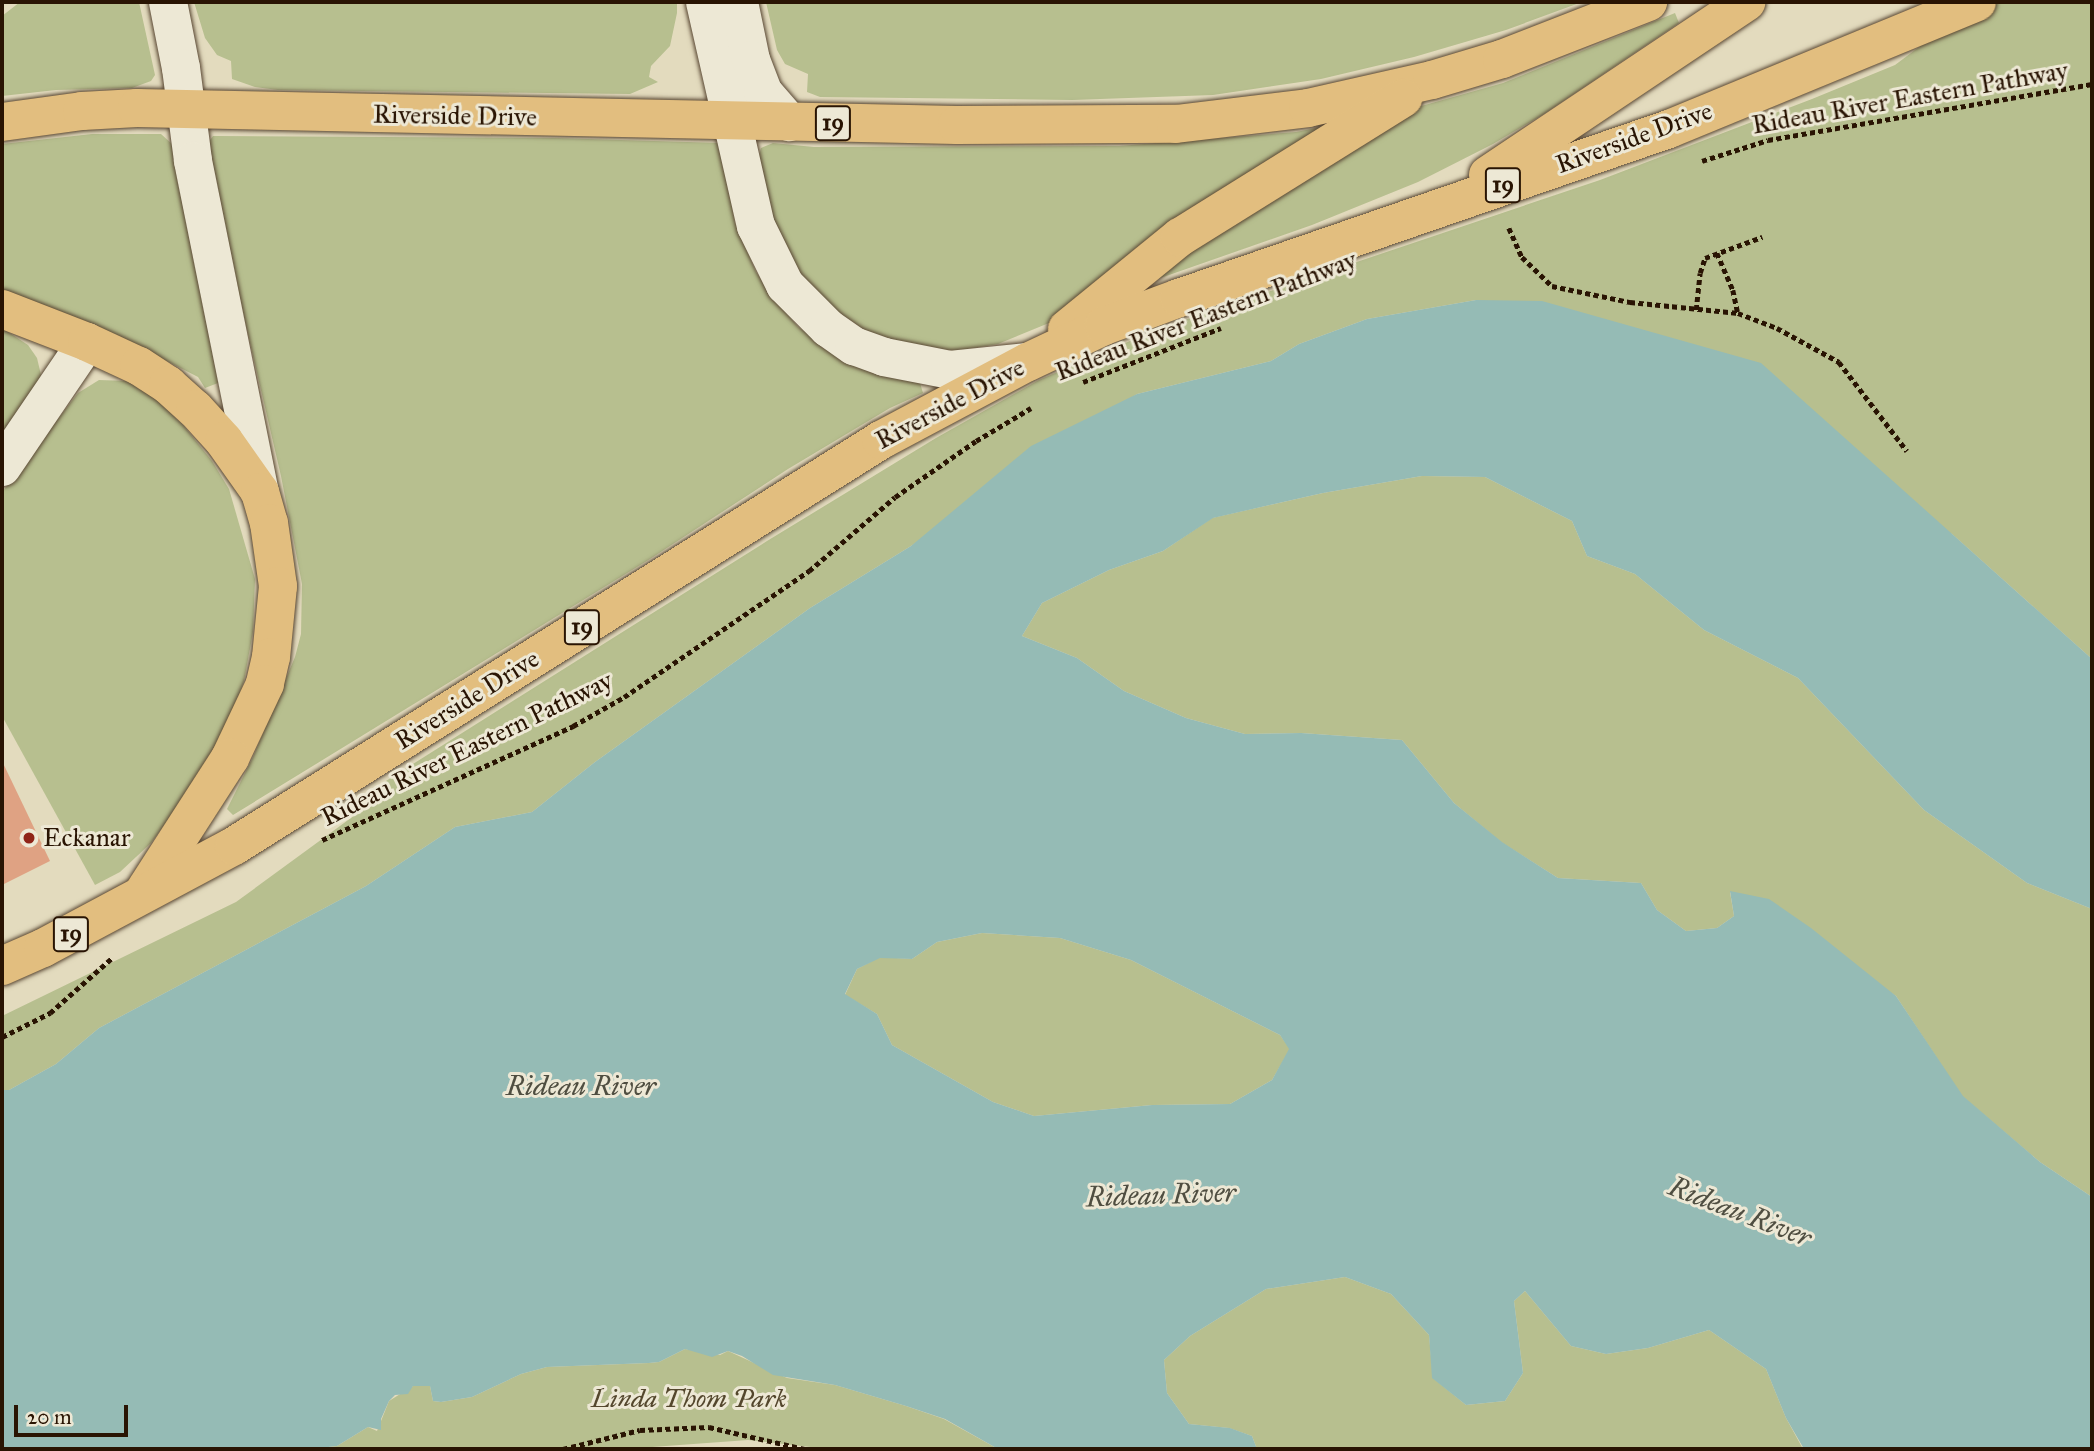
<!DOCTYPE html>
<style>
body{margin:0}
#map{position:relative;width:2094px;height:1451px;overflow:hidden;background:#e3dbbe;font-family:"IM FELL Great Primer",serif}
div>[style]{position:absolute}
.green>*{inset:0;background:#b7bf8f}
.water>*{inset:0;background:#95bbb5}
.building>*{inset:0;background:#dfa283}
.path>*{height:4.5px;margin-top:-2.25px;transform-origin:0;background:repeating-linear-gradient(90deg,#291403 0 5px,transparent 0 8.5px)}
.roads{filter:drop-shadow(0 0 2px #584632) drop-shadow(0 0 2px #584632)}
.minor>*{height:38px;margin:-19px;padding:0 19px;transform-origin:19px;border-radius:19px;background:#ede8d5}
.major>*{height:38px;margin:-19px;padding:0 19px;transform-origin:19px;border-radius:19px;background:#e2be7f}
.dots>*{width:19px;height:19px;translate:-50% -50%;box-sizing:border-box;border:4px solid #ede8d5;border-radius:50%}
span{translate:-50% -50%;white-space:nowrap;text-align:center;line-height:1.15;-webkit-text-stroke:6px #ede8d5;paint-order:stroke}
.shield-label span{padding:2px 5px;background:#ede8d5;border:2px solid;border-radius:5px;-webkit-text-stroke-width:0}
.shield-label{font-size:24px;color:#291403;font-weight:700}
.street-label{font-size:26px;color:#291403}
.poi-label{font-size:26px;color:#291403}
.left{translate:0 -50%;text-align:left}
.park-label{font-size:26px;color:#54472d;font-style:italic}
.water-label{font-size:28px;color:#4f4e41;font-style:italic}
.frame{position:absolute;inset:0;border:4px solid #291403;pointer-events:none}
.scale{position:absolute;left:14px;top:1405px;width:114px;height:32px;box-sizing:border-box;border:4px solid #291403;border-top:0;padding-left:9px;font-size:21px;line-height:24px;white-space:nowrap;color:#291403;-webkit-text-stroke:5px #ede8d5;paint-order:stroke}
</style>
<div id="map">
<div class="green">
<i style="clip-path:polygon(20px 2px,139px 2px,155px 75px,151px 81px,132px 88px,56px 90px,2px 96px,2px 16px)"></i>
<i style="clip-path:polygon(194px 2px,677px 2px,677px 13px,670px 46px,651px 66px,649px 77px,658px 82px,630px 94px,278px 90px,255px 87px,232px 79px,231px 61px,217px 55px,205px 38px)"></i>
<i style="clip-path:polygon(766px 2px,1582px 2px,1506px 30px,1414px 57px,1321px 79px,1213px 95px,1072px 100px,820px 97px,807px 92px,808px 74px,785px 64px,777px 50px)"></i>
<i style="clip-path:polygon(1979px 2px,2092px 2px,2092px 659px,1952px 534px,1476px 300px,1367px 319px,1299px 344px,1271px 361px,1137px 394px,911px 546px,810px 608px,595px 762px,532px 812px,455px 827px,366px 886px,99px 1028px,56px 1064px,9px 1090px,2px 1090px,2px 1016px,236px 902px,355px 815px,351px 803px,767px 541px,936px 438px,1039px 380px,1158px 329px,1600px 180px,1812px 99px,1895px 65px)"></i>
<i style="clip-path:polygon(1675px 13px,1679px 23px,1544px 114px,1493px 144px,1418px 182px,1312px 225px,1149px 282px,998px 344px,950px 352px,913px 347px,871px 334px,833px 310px,805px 280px,777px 242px,757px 164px,761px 148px,773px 143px,814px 147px,1119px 146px,1296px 132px,1407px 110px,1503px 83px)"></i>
<i style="clip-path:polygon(92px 134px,161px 134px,172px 144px,218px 383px,205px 388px,198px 377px,124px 339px,2px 293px,2px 144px)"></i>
<i style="clip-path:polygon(213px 136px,555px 138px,720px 143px,735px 223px,756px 272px,776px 301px,798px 327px,832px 351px,920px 383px,923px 393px,890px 408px,788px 469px,650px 559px,233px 815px,227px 809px,253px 757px,295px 657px,301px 634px,302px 584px,281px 476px,216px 197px,206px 146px)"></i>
<i style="clip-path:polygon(2px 328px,28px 345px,37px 358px,41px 375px,33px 399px,2px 444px)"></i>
<i style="clip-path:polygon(99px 380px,127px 381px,155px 398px,183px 425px,212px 461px,229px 489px,255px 579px,253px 632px,244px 681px,228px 726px,185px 797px,151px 843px,120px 872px,95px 885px,2px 716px,2px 492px,78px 393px)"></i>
<i style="clip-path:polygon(1422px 476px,1485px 477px,1572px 521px,1587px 556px,1635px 574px,1704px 630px,1798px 678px,1924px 810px,2027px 883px,2092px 909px,2092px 1197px,2040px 1162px,1962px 1096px,1896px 996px,1730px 892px,1734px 916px,1717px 928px,1686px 931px,1657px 910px,1641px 883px,1558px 878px,1501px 842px,1454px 803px,1402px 740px,1301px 733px,1245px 734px,1186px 718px,1124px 691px,1077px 658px,1022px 636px,1042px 603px,1109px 570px,1163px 551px,1212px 518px,1323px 493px)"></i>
<i style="clip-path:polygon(982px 933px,1060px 938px,1131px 960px,1280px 1035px,1290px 1049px,1272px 1080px,1230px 1104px,1152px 1105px,1034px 1116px,993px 1102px,892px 1045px,877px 1014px,845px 995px,857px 969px,880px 957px,912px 959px,937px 942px)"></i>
<i style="clip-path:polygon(1345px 1277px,1391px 1294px,1429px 1335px,1433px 1378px,1466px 1405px,1505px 1401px,1523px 1373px,1514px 1301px,1525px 1291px,1571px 1346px,1606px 1354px,1648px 1348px,1709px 1330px,1766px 1369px,1786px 1418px,1803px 1449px,1257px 1449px,1252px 1436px,1229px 1428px,1189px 1424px,1167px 1393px,1164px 1360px,1190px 1336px,1266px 1289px)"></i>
<i style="clip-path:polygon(685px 1349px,720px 1355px,728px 1351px,787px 1378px,835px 1385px,906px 1406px,944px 1419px,998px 1449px,828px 1449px,748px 1440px,625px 1449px,311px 1449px,337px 1446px,368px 1427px,377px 1431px,389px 1401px,413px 1386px,430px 1386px,433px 1401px,441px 1402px,472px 1397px,521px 1374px,547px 1367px,649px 1363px,659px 1362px)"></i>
</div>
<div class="water">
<i style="clip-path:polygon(evenodd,1476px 300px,1542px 301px,1761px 363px,2092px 659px,2092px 909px,2027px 883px,1924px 810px,1798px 678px,1704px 630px,1635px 574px,1587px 556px,1572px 521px,1485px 477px,1422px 476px,1323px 493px,1213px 518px,1163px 551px,1109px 570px,1042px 603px,1022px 636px,1077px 658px,1124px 691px,1186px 718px,1245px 734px,1301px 733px,1402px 740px,1454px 803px,1502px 842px,1558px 878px,1641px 883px,1657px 910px,1686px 931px,1717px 928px,1734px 916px,1730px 891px,1769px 899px,1811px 928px,1896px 996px,1963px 1096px,2040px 1162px,2092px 1197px,2092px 1449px,1804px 1449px,1786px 1418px,1766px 1369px,1709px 1330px,1648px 1348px,1606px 1354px,1571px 1346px,1525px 1291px,1514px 1301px,1523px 1373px,1505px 1401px,1466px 1405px,1432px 1378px,1429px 1335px,1391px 1294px,1345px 1277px,1266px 1289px,1190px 1336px,1164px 1360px,1167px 1393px,1189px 1424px,1230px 1428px,1252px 1436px,1257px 1449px,998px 1449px,945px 1419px,906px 1406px,835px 1385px,773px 1375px,742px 1356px,728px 1351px,712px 1357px,685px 1349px,659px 1362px,649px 1363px,547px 1367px,521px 1374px,472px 1397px,441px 1402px,433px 1401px,430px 1386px,413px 1386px,408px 1394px,395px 1395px,389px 1401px,381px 1419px,381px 1430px,368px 1427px,337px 1446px,311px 1449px,2px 1449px,2px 1090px,9px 1090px,56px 1064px,99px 1028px,366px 886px,455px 827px,532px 812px,595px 762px,810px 608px,911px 546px,1031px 446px,1137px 394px,1271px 361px,1299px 344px,1367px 319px,1476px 300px,982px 933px,1060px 938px,1131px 960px,1280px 1035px,1289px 1049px,1272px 1080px,1230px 1104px,1152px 1105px,1034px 1116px,993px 1102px,892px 1045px,877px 1014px,845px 994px,857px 969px,880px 958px,912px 959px,937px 942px,982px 933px)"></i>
</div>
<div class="building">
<i style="clip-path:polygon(2px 761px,50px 861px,2px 885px)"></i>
</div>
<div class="path">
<i style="left:1702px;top:161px;width:69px;rotate:-17.7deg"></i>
<i style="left:1768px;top:140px;width:329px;rotate:-9.8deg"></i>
<i style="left:1509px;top:228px;width:32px;rotate:66deg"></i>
<i style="left:1522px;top:257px;width:42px;rotate:44deg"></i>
<i style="left:1552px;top:286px;width:80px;rotate:11.6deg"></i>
<i style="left:1630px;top:302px;width:109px;rotate:5.8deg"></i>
<i style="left:1738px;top:313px;width:42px;rotate:21deg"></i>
<i style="left:1777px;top:328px;width:71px;rotate:28.7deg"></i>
<i style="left:1839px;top:362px;width:112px;rotate:52.6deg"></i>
<i style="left:1717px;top:253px;width:40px;rotate:66.6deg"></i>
<i style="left:1733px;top:290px;width:24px;rotate:78deg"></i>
<i style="left:1696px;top:310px;width:37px;rotate:-84deg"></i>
<i style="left:1700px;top:273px;width:16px;rotate:-72deg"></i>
<i style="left:1705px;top:258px;width:61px;rotate:-20.2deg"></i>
<i style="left:1083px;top:382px;width:148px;rotate:-21.4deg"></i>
<i style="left:322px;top:840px;width:276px;rotate:-24.4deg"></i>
<i style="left:573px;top:726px;width:59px;rotate:-29.6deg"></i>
<i style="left:624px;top:697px;width:224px;rotate:-34.3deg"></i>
<i style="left:809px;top:571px;width:113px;rotate:-40.7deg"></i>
<i style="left:895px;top:497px;width:98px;rotate:-34.7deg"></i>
<i style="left:976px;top:441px;width:64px;rotate:-31deg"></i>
<i style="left:2px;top:1037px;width:54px;rotate:-26.6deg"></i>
<i style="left:50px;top:1013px;width:84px;rotate:-41.6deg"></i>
<i style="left:563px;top:1449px;width:79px;rotate:-13.9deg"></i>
<i style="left:640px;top:1430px;width:69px;rotate:-2.5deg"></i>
<i style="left:709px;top:1427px;width:98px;rotate:13deg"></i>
</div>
<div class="roads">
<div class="minor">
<i style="left:168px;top:2px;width:67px;rotate:78.9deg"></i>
<i style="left:181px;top:68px;width:94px;rotate:82.6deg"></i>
<i style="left:193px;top:161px;width:338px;rotate:78.6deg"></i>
<i style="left:705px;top:2px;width:230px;rotate:77.2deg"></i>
<i style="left:756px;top:226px;width:66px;rotate:63.8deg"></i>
<i style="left:785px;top:285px;width:61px;rotate:45deg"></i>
<i style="left:828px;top:328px;width:32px;rotate:35deg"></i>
<i style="left:854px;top:346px;width:32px;rotate:20deg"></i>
<i style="left:884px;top:357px;width:67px;rotate:11.1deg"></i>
<i style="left:950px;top:370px;width:76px;rotate:-6deg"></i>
<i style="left:739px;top:2px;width:59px;rotate:78.3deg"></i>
<i style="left:751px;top:60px;width:34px;rotate:69deg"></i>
<i style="left:763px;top:92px;width:40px;rotate:49deg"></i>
<i style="left:2px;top:467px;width:151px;rotate:-55.8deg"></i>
</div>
<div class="major">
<i style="left:2px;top:122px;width:81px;rotate:-7.8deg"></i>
<i style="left:82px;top:111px;width:55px;rotate:-3.1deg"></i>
<i style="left:137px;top:108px;width:820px;rotate:1.19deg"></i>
<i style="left:957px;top:125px;width:219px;rotate:-0.3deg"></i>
<i style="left:1176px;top:124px;width:133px;rotate:-6.9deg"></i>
<i style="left:1308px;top:108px;width:127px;rotate:-12.7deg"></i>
<i style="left:1432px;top:80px;width:73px;rotate:-16.7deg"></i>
<i style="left:1502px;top:59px;width:157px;rotate:-21.3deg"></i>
<i style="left:1488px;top:175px;width:311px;rotate:-33.8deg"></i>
<i style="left:2px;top:309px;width:91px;rotate:21.2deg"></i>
<i style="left:87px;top:342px;width:57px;rotate:24.8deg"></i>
<i style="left:139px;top:366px;width:35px;rotate:33deg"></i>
<i style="left:168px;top:385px;width:36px;rotate:42deg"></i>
<i style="left:195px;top:409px;width:43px;rotate:47.8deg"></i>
<i style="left:224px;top:441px;width:62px;rotate:54.8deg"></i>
<i style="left:260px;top:492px;width:32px;rotate:74deg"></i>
<i style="left:269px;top:523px;width:64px;rotate:81.9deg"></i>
<i style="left:278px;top:586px;width:71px;rotate:95.6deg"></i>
<i style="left:271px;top:657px;width:28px;rotate:103deg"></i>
<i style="left:265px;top:684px;width:82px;rotate:115.3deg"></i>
<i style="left:230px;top:758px;width:157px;rotate:122.8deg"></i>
<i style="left:1067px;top:329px;width:146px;rotate:-39.2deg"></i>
<i style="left:1180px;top:237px;width:263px;rotate:-31.9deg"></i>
<i style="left:2px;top:966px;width:45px;rotate:-23.7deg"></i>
<i style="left:43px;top:948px;width:217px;rotate:-28.1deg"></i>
<i style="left:234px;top:846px;width:764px;rotate:-32.11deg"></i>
<i style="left:881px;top:440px;width:166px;rotate:-28deg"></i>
<i style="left:1028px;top:362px;width:84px;rotate:-25.3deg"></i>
<i style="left:1104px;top:326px;width:80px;rotate:-20.5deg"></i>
<i style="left:1179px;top:298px;width:518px;rotate:-19.03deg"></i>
<i style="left:1669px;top:129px;width:333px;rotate:-22.4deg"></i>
</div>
</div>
<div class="dots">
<i style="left:29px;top:838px;background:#8f2418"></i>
</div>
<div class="shield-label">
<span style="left:833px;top:123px">19</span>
<span style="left:1503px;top:185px">19</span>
<span style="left:582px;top:627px">19</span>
<span style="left:71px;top:934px">19</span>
</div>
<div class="street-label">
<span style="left:1910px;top:98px;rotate:-10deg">Rideau River Eastern Pathway</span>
<span style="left:455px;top:116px;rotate:1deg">Riverside Drive</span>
<span style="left:1634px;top:138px;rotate:-20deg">Riverside Drive</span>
<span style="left:1206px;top:316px;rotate:-21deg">Rideau River Eastern Pathway</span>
<span style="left:950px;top:404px;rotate:-28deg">Riverside Drive</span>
<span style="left:467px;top:700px;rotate:-32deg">Riverside Drive</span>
<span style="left:467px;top:749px;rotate:-26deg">Rideau River Eastern Pathway</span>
</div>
<div class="poi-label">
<span class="left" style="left:43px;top:838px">Eckanar</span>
</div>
<div class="park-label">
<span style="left:689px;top:1399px">Linda Thom Park</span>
</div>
<div class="water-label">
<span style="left:581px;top:1086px">Rideau River</span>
<span style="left:1161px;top:1195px;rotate:-2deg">Rideau River</span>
<span style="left:1740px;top:1212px;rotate:21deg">Rideau River</span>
</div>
<div class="frame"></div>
<div class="scale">20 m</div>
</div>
